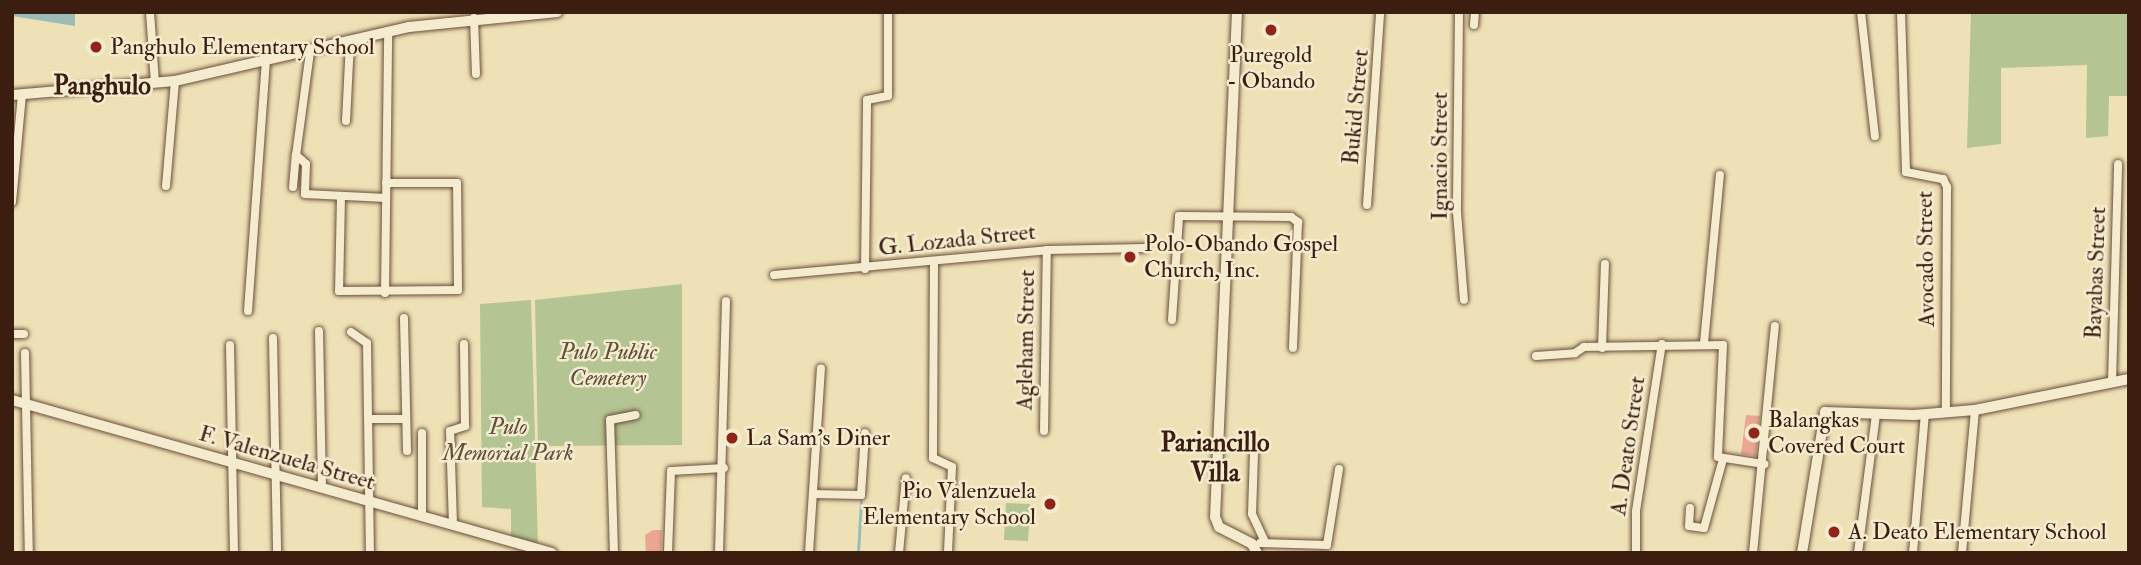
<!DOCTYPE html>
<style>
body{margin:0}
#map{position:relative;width:2141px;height:565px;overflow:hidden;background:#efe1b6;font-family:"IM FELL Double Pica",serif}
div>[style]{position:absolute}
.green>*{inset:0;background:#b4c492}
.water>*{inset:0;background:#9cbcb5}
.stream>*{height:2.5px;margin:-1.25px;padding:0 1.25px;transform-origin:1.25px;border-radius:1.25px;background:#9cbcb5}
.building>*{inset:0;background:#e9a794}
.roads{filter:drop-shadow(0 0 2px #694f3a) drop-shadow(0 0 2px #694f3a)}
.minor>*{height:8px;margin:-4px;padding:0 4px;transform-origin:4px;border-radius:4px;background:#f5ecd0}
.tertiary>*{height:10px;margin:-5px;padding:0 5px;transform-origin:5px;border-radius:5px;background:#f5ecd0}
.secondary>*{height:10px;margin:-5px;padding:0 5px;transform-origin:5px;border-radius:5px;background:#f5ecd0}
.dots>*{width:19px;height:19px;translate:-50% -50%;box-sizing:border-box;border:4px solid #f5ecd0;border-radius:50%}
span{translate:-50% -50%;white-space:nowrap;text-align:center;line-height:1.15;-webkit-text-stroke:5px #f5ecd0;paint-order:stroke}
.poi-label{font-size:23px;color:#3c1e11}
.left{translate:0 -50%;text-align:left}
.right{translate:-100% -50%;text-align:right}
.street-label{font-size:23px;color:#3c1e11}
.park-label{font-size:23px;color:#605038;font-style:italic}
.quarter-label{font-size:26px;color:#3c1e11;font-weight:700}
.frame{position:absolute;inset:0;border:14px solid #3c1e11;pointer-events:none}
</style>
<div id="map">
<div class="green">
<i style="clip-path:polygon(1971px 12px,2129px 12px,2129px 96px,2109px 96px,2108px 136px,2086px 138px,2087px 65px,2001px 68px,2001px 144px,1967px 148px)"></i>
<i style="clip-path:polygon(682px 284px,682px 445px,538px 446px,535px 300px)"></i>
<i style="clip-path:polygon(531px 300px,538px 545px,511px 538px,511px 509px,482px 507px,480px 304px)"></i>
<i style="clip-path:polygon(1006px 503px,1030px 504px,1028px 541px,1004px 540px)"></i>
</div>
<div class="water">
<i style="clip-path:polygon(12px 12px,75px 12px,75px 26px,12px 16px)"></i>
</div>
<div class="stream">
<i style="left:858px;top:553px;width:52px;rotate:-86.7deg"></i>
</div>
<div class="building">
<i style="clip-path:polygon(1746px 415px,1760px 416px,1756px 456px,1741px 454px)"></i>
<i style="clip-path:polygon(653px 530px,662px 530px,661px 553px,646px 553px,645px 535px)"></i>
</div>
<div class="roads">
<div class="minor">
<i style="left:150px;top:12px;width:71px;rotate:86deg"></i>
<i style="left:1459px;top:12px;width:200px;rotate:90.6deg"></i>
<i style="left:1457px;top:212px;width:88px;rotate:85.5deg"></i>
<i style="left:1861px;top:12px;width:125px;rotate:83.6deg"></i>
<i style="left:1901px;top:12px;width:160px;rotate:88.2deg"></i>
<i style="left:1906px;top:172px;width:38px;rotate:11deg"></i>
<i style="left:1943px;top:179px;width:9px;rotate:63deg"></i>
<i style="left:1947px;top:187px;width:225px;rotate:90.3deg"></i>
<i style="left:474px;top:18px;width:56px;rotate:88deg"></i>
<i style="left:1474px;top:25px;width:13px;rotate:-86deg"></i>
<i style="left:310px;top:52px;width:104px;rotate:97.7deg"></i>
<i style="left:296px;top:155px;width:13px;rotate:42deg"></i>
<i style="left:306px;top:164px;width:30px;rotate:92deg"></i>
<i style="left:305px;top:194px;width:81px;rotate:2.8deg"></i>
<i style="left:346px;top:121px;width:80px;rotate:-87.1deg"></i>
<i style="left:166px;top:186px;width:105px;rotate:-85.1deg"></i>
<i style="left:293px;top:187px;width:32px;rotate:-85deg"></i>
<i style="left:341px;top:197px;width:94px;rotate:91.2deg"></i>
<i style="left:339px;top:291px;width:119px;rotate:-0.5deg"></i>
<i style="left:458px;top:290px;width:107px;rotate:-90.5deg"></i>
<i style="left:457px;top:183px;width:71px;rotate:180deg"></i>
<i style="left:12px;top:202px;width:108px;rotate:-84.7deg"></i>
<i style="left:1367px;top:205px;width:193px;rotate:-86.1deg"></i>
<i style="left:934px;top:263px;width:195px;rotate:90.3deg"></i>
<i style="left:933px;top:458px;width:21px;rotate:25deg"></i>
<i style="left:952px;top:467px;width:86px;rotate:92.7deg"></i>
<i style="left:865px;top:269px;width:169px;rotate:-89.3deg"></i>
<i style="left:867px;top:100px;width:21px;rotate:-11deg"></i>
<i style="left:888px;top:96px;width:84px;rotate:-90deg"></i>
<i style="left:774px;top:275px;width:274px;rotate:-5.2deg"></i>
<i style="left:1047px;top:250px;width:98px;rotate:-1.2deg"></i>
<i style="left:385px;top:293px;width:262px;rotate:-89.3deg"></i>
<i style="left:248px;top:311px;width:250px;rotate:-85.9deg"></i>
<i style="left:404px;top:318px;width:133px;rotate:88.7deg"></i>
<i style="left:1172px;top:320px;width:104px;rotate:-86.1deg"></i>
<i style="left:1179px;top:216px;width:112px;rotate:0.5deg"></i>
<i style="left:1291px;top:217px;width:9px;rotate:36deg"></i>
<i style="left:1298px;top:222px;width:126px;rotate:92.3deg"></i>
<i style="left:319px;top:331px;width:156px;rotate:88.9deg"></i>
<i style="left:351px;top:332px;width:19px;rotate:35deg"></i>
<i style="left:367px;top:343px;width:210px;rotate:89.2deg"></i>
<i style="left:12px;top:334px;width:12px"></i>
<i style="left:273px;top:338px;width:215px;rotate:88.9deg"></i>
<i style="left:1704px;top:343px;width:169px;rotate:-84.6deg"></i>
<i style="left:230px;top:345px;width:208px;rotate:88.9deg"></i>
<i style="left:1602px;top:348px;width:84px;rotate:-88deg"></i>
<i style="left:25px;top:353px;width:200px;rotate:88.9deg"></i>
<i style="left:1536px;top:356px;width:39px;rotate:-4deg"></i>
<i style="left:1575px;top:353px;width:11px;rotate:-34deg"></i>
<i style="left:1584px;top:347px;width:139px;rotate:-0.8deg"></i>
<i style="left:1723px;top:345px;width:112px;rotate:92.6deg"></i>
<i style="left:1718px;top:457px;width:47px;rotate:8.7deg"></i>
<i style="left:2112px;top:383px;width:219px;rotate:-88.4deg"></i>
<i style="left:370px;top:419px;width:35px"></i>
<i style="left:1044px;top:431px;width:181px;rotate:-89.1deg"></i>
<i style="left:422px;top:433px;width:83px;rotate:90deg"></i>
<i style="left:1254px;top:454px;width:60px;rotate:91.9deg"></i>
<i style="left:1252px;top:514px;width:31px;rotate:65deg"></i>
<i style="left:813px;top:494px;width:48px;rotate:1.2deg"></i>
<i style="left:861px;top:495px;width:62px;rotate:-86.3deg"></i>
<i style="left:1690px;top:508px;width:18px;rotate:93deg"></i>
<i style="left:1689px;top:526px;width:15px;rotate:8deg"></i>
<i style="left:1704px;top:528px;width:72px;rotate:-74.6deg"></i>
<i style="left:453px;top:525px;width:94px;rotate:-91.8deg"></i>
<i style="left:450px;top:431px;width:16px;rotate:-18deg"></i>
<i style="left:465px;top:426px;width:82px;rotate:-90.7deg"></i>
<i style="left:1260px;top:543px;width:67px;rotate:1.7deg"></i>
<i style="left:1327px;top:545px;width:77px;rotate:-81deg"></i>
<i style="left:614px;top:553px;width:133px;rotate:-91.7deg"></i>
<i style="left:610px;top:420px;width:26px;rotate:-11deg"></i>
<i style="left:668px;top:553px;width:82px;rotate:-87.9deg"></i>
<i style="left:671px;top:471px;width:53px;rotate:-3.2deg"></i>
<i style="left:719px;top:553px;width:252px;rotate:-88.4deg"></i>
<i style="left:809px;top:553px;width:185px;rotate:-86.3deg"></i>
<i style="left:899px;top:553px;width:75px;rotate:-84.7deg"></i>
<i style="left:1636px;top:553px;width:42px;rotate:-90deg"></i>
<i style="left:1636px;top:511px;width:169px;rotate:-81.2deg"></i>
<i style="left:1753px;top:553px;width:228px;rotate:-84.5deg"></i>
<i style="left:1858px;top:553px;width:140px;rotate:-82.6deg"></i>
<i style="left:1913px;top:553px;width:140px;rotate:-85.1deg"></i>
<i style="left:1962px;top:553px;width:144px;rotate:-84.8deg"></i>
</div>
<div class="tertiary">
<i style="left:12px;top:400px;width:561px;rotate:15.82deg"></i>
</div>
<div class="secondary">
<i style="left:1237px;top:12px;width:505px;rotate:92.49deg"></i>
<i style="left:1215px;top:517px;width:11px;rotate:68deg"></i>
<i style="left:1219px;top:527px;width:37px;rotate:27deg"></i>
<i style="left:1252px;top:544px;width:10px;rotate:61deg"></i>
<i style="left:12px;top:95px;width:164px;rotate:-4.9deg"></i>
<i style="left:175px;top:81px;width:240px;rotate:-13deg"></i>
<i style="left:409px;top:27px;width:149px;rotate:-5.8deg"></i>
<i style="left:1802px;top:553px;width:143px;rotate:-80.7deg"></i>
<i style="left:1825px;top:412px;width:89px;rotate:1.9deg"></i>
<i style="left:1914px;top:415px;width:61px;rotate:-4.7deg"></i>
<i style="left:1975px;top:410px;width:157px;rotate:-11.4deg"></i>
</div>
</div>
<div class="dots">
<i style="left:1271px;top:30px;background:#8f2418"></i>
<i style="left:96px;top:47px;background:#8f2418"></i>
<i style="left:1130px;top:257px;background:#8f2418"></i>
<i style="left:1754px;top:433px;background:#8f2418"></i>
<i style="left:732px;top:438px;background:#8f2418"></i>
<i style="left:1050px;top:504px;background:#8f2418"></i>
<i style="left:1834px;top:532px;background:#8f2418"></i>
</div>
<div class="poi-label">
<span class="left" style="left:110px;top:47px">Panghulo Elementary School</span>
<span style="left:1271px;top:68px">Puregold<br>- Obando</span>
<span class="left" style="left:1144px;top:257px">Polo-Obando Gospel<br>Church, Inc.</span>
<span class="left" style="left:1768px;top:433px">Balangkas<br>Covered Court</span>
<span class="left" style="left:746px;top:438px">La Sam's Diner</span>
<span class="right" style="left:1036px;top:504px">Pio Valenzuela<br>Elementary School</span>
<span class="left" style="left:1848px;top:532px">A. Deato Elementary School</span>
</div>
<div class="street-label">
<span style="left:1356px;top:107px;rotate:-85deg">Bukid Street</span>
<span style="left:1440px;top:156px;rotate:-90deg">Ignacio Street</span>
<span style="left:957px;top:240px;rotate:-6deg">G. Lozada Street</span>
<span style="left:1926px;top:259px;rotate:-91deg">Avocado Street</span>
<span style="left:2096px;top:273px;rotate:-88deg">Bayabas Street</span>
<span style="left:1026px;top:340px;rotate:-89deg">Agleham Street</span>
<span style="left:1628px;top:446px;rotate:-82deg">A. Deato Street</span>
<span style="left:287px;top:458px;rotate:16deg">F. Valenzuela Street</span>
</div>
<div class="park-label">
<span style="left:608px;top:365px">Pulo Public<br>Cemetery</span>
<span style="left:508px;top:440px">Pulo<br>Memorial Park</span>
</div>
<div class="quarter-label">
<span style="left:102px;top:87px">Panghulo</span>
<span style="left:1215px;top:459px">Pariancillo<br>Villa</span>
</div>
<div class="frame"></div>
</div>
